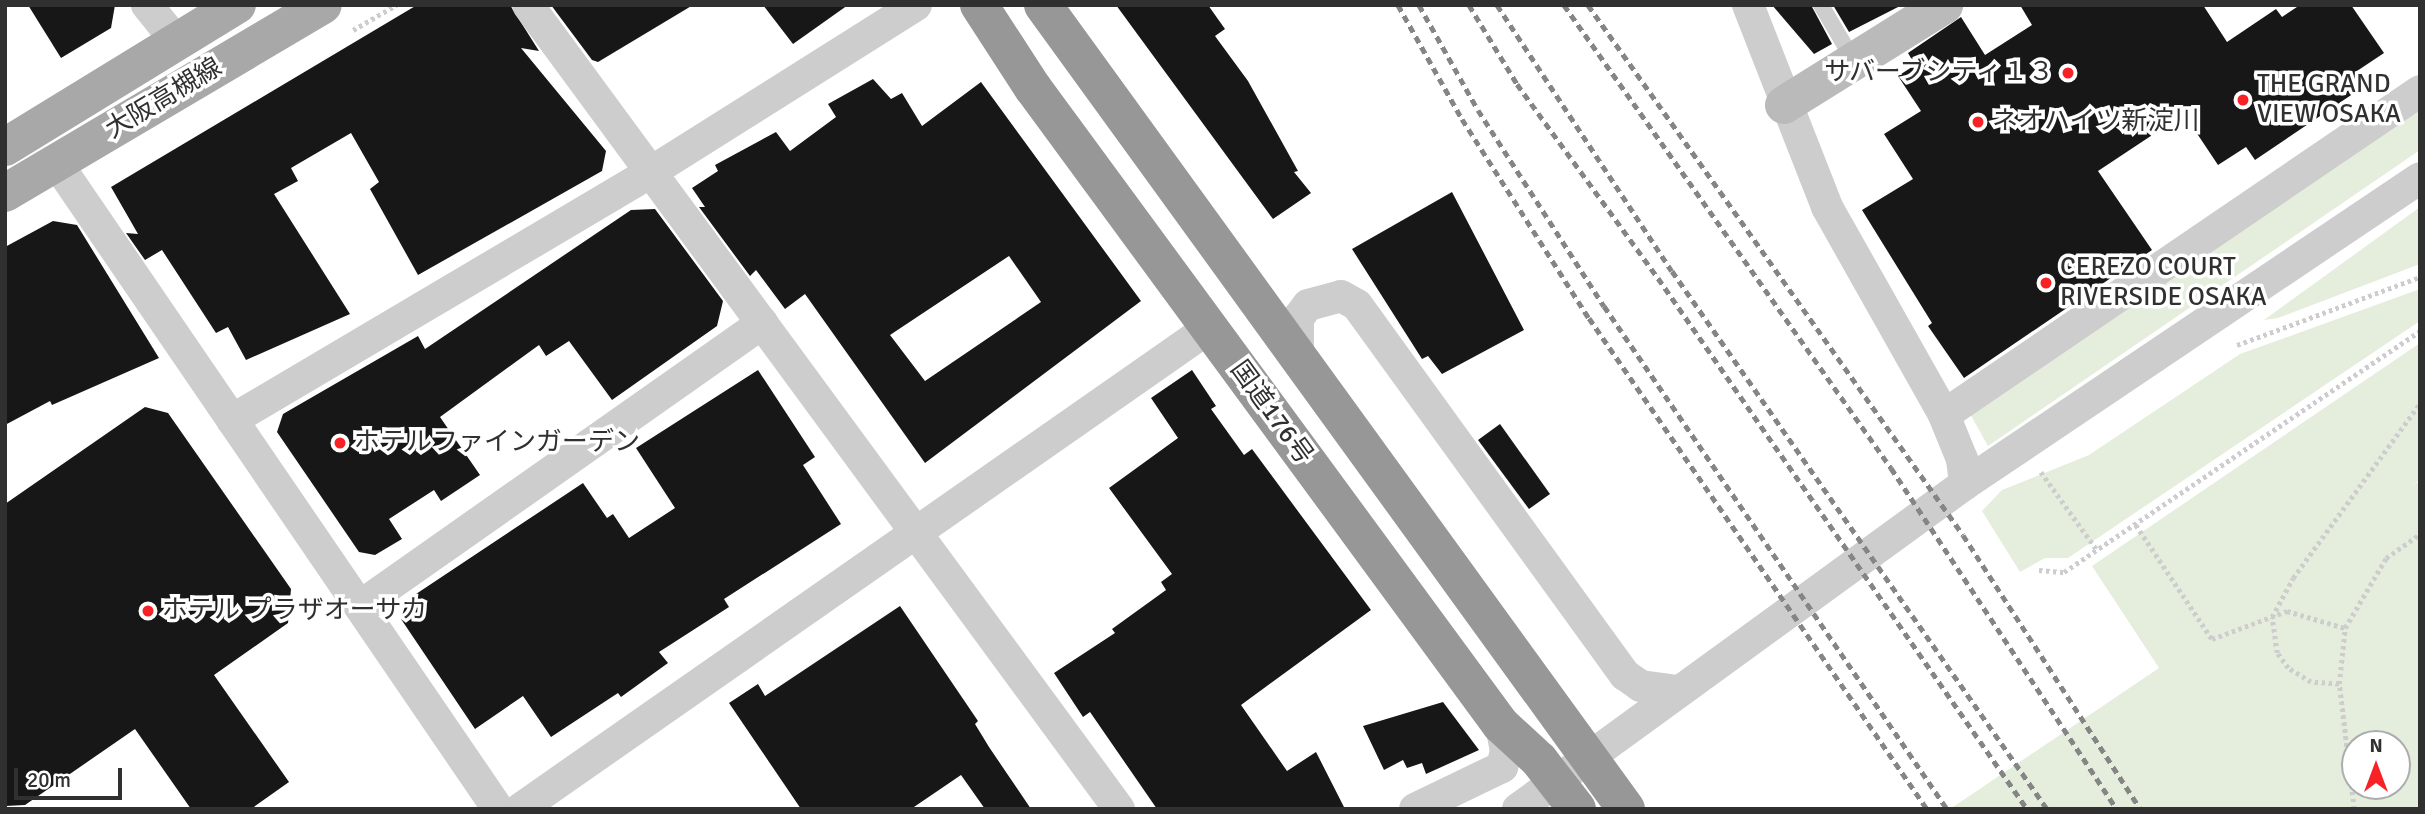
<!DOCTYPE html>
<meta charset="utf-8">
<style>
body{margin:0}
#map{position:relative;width:2425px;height:814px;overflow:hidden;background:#fff;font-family:Signika,"Noto Sans JP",sans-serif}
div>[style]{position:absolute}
.green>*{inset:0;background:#e5eedc}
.building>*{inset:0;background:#171717}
.path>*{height:4.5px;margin-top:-2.25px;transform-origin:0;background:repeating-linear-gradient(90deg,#cdcdcd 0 3.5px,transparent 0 7px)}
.lane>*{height:16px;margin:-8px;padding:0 8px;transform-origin:8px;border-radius:8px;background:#cdcdcd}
.street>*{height:32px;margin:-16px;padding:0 16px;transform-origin:16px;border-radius:16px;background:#cdcdcd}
.secondary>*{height:38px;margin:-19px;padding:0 19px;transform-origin:19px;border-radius:19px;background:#bababa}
.primary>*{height:38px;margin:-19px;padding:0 19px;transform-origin:19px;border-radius:19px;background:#a8a8a8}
.highway>*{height:38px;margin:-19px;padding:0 19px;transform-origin:19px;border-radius:19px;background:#979797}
.rail>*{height:5px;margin-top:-2.5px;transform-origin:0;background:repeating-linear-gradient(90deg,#858585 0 7px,transparent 0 12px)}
.dots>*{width:19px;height:19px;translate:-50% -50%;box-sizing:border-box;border:4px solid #fff;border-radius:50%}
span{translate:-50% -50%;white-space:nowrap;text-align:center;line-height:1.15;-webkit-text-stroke:7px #fff;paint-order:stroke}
.poi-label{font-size:26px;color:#303030}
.right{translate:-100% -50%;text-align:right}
.left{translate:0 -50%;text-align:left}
.street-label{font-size:26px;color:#303030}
.frame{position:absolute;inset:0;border:7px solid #303030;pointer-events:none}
.north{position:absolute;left:2341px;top:730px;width:70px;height:70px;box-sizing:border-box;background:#fff;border:2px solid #acacac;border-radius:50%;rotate:0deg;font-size:19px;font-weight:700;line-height:28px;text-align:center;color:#303030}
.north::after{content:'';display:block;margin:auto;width:24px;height:32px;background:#f62225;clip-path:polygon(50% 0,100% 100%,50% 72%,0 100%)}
.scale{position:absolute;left:14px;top:768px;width:108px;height:32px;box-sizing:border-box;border:4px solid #303030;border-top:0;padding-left:9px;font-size:21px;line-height:24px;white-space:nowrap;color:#303030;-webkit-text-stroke:5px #fff;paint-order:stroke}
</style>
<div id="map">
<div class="green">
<i style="clip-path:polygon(2420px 108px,2420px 150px,1988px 446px,1969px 412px)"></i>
<i style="clip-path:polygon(2420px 207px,2420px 264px,2278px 318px,2264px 320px)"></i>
<i style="clip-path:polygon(2420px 289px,2420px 321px,2068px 558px,2045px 558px,2020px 572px,1982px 511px,2002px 490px,2089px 455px,2240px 354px)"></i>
<i style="clip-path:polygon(evenodd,2420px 343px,2420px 480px,2411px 486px,2420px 481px,2420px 809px,1950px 809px,2159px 668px,2092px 566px,2420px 343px,2397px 744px,2397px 786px,2355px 786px,2355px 744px,2397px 744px)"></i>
</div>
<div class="building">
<i style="clip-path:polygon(28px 5px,115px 5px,111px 28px,61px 58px)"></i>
<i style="clip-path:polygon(417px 5px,510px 5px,539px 51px,521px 48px,606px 151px,602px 171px,418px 275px,370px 189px,379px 182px,351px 133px,291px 168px,298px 181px,274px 194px,350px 314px,246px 360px,228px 327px,216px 333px,162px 250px,145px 260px,126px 233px,138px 234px,111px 187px)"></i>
<i style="clip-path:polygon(551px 5px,693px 5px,598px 62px,592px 60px)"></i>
<i style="clip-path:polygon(763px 5px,848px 5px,793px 44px)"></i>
<i style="clip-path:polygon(1116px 5px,1208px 5px,1225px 29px,1215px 36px,1248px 81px,1298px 171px,1294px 172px,1311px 193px,1273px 219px)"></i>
<i style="clip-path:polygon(1772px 5px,1811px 5px,1832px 44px,1814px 54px)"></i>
<i style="clip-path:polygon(1833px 5px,1902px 5px,1849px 32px)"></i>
<i style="clip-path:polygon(2020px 5px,2203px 5px,2227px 42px,2276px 9px,2282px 17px,2300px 5px,2351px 5px,2384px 53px,2357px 71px,2366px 85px,2255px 160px,2246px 147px,2218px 165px,2184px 114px,2098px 171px,2152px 250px,1964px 378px,1928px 326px,1932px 323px,1862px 210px,1913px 179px,1884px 134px,1921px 111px,1898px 76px,1915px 65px,1908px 53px,1961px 17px,1985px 55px,2032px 25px)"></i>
<i style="clip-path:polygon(evenodd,873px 79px,891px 99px,902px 93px,922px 126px,981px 82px,1141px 301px,925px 463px,805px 294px,785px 309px,756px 270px,750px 276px,699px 207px,705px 207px,692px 188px,718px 171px,715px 165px,776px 132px,790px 151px,836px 117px,828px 104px,873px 79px,1009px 256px,1041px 302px,925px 381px,890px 335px,1009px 256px)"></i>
<i style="clip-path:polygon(1452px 192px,1524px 330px,1442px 374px,1428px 356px,1422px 359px,1352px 249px)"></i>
<i style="clip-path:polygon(655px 209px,723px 301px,717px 326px,612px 400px,569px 341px,546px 356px,539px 345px,440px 417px,480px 475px,441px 501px,434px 490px,389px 519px,402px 539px,375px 555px,359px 552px,277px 432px,283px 414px,418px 336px,425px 349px,631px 210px)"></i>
<i style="clip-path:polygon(53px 221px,77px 225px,159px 358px,52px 405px,50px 401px,5px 425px,5px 247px)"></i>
<i style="clip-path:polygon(758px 370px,815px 457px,803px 465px,841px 524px,724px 599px,729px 607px,659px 652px,668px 663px,621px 697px,618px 693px,551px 737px,523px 696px,475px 729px,401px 619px,407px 600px,583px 483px,607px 518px,613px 514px,629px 538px,675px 508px,636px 448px)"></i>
<i style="clip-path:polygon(1192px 370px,1216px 406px,1211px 409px,1244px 455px,1252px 449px,1371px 610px,1241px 705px,1287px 771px,1316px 752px,1345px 809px,1157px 809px,1090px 712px,1083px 717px,1054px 673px,1115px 633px,1112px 629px,1166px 590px,1161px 582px,1172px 574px,1109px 488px,1178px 438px,1151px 398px)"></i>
<i style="clip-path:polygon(145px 407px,168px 413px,291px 589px,288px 623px,214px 675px,289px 782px,251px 809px,191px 809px,135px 729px,25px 805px,5px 806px,5px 504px)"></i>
<i style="clip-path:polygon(1500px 424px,1550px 494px,1529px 509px,1478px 440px)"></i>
<i style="clip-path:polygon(900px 606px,978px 721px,975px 724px,989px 747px,1031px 809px,985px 809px,961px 775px,911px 809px,801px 809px,729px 703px,758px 684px,765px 696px)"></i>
<i style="clip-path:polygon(1443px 702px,1479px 750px,1426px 774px,1422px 763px,1407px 768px,1403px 760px,1384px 770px,1363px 726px)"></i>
</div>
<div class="path">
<i style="left:353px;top:30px;width:50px;rotate:-30.2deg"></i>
<i style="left:2237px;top:345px;width:195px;rotate:-20.4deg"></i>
<i style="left:2041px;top:472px;width:96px;rotate:54.3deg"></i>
<i style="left:2136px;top:525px;width:137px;rotate:56.3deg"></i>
<i style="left:2212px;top:639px;width:80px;rotate:-20.5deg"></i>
<i style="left:2287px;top:611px;width:60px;rotate:16.3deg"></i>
<i style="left:2039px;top:570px;width:25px;rotate:5deg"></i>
<i style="left:2064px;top:572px;width:430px;rotate:-34.1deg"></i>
<i style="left:2339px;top:684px;width:28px;rotate:-176deg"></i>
<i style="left:2311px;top:682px;width:27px;rotate:-149deg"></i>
<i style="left:2288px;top:668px;width:19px;rotate:-126deg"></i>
<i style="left:2277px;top:653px;width:36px;rotate:-98deg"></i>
<i style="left:2272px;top:617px;width:44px;rotate:-61.7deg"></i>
<i style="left:2293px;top:578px;width:216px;rotate:-54deg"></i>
<i style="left:2354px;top:809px;width:126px;rotate:-96.8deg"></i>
<i style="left:2339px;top:684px;width:56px;rotate:-83.9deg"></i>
<i style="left:2345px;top:628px;width:81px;rotate:-59.6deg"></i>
<i style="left:2386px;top:558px;width:42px;rotate:-35.2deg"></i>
</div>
<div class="lane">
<i style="left:1821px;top:5px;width:65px;rotate:59.5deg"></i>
</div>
<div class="street">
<i style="left:147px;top:5px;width:46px;rotate:51.1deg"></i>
<i style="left:528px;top:5px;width:998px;rotate:53.68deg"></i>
<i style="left:1748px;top:5px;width:217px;rotate:68.6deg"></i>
<i style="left:1827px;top:207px;width:239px;rotate:60.6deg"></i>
<i style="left:1944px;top:415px;width:48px;rotate:67.8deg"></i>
<i style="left:1962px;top:459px;width:25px;rotate:83deg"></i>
<i style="left:56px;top:162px;width:784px;rotate:55.66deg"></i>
<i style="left:1298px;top:353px;width:35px;rotate:-90deg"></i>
<i style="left:1298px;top:318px;width:16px;rotate:-52deg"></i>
<i style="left:1308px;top:305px;width:34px;rotate:-15deg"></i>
<i style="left:1341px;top:296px;width:18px;rotate:29deg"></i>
<i style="left:1357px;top:305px;width:457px;rotate:54.1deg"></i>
<i style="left:1625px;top:675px;width:19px;rotate:35deg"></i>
<i style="left:1641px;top:686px;width:35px;rotate:8deg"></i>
<i style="left:1944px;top:415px;width:576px;rotate:-34.24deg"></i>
<i style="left:232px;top:420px;width:487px;rotate:-30.6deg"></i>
<i style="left:651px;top:172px;width:313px;rotate:-32.2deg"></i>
<i style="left:360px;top:606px;width:492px;rotate:-35.1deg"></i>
<i style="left:520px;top:809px;width:840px;rotate:-34.92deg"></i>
<i style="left:1415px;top:809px;width:97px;rotate:-25.8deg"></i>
<i style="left:1502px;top:767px;width:16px;rotate:-76deg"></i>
<i style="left:1506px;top:751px;width:26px;rotate:-101deg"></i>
<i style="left:1518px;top:809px;width:553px;rotate:-36.02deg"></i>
<i style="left:1965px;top:484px;width:548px;rotate:-33.92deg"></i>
</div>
<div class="secondary">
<i style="left:1784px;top:105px;width:189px;rotate:-32deg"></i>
</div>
<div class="primary">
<i style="left:5px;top:147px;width:272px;rotate:-31.5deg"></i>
<i style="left:5px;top:193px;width:369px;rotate:-30.6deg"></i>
</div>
<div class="highway">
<i style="left:979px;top:5px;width:99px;rotate:57deg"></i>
<i style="left:1033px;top:88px;width:790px;rotate:53.7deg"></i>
<i style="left:1501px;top:725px;width:52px;rotate:42.6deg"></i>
<i style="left:1539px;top:760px;width:62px;rotate:52.2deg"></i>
<i style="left:1043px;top:5px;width:993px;rotate:54.05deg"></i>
</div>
<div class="rail">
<i style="left:1398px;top:5px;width:131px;rotate:60.7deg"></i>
<i style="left:1462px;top:119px;width:236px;rotate:57.5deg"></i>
<i style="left:1589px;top:318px;width:596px;rotate:55.46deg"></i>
<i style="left:1419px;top:5px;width:120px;rotate:60.7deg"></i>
<i style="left:1478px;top:110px;width:233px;rotate:57.3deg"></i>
<i style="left:1604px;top:306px;width:609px;rotate:55.71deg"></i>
<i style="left:1469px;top:5px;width:92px;rotate:58.7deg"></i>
<i style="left:1517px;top:84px;width:240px;rotate:54deg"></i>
<i style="left:1658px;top:278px;width:647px;rotate:55.2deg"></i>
<i style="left:1497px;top:5px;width:318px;rotate:56.7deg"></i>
<i style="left:1672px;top:271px;width:656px;rotate:55.12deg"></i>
<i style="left:1564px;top:5px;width:567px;rotate:54.77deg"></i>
<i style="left:1891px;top:468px;width:409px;rotate:56.5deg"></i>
<i style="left:1588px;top:5px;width:649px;rotate:54.72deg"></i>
<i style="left:1963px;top:535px;width:326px;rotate:57.1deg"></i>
</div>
<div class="dots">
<i style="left:2068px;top:73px;background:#f62225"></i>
<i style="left:2243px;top:100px;background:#f62225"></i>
<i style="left:1978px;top:122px;background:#f62225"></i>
<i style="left:2046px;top:283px;background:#f62225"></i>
<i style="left:340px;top:443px;background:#f62225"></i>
<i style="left:148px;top:611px;background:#f62225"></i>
</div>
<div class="poi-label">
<span class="right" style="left:2054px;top:73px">サバーブシティ１３</span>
<span class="left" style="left:2257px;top:100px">THE GRAND<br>VIEW OSAKA</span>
<span class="left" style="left:1992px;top:122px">ネオハイツ新淀川</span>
<span class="left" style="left:2060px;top:283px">CEREZO COURT<br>RIVERSIDE OSAKA</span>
<span class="left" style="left:354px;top:443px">ホテルファインガーデン</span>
<span class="left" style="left:162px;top:611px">ホテル プラザオーサカ</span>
</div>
<div class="street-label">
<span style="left:164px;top:99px;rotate:-31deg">大阪高槻線</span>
<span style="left:1271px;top:413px;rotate:54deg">国道176号</span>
</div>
<div class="frame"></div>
<div class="north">N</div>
<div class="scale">20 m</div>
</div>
